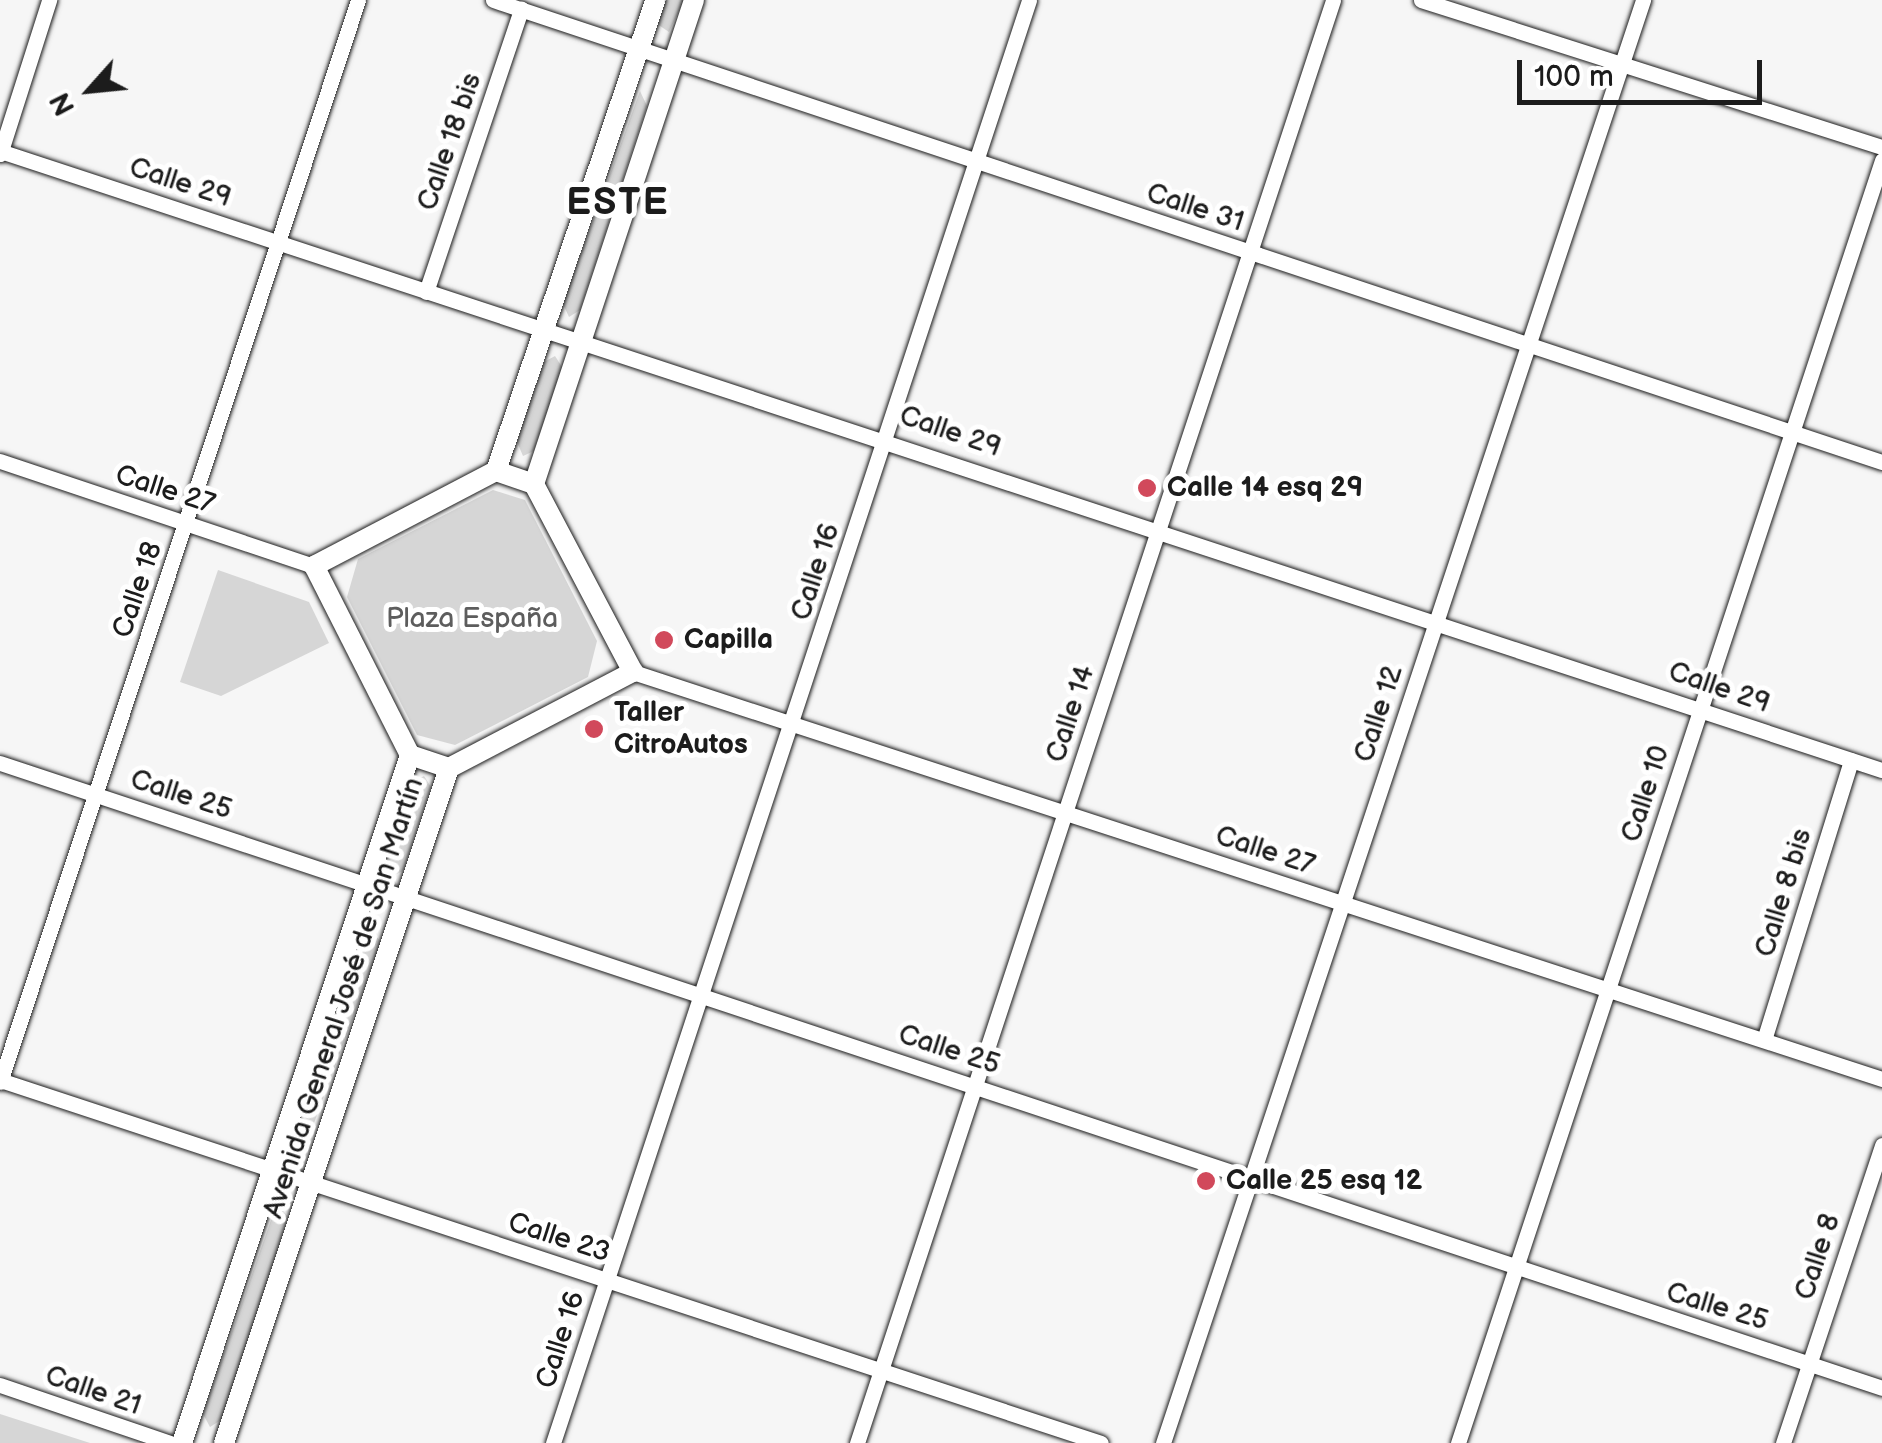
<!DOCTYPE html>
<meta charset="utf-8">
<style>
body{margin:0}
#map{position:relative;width:1882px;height:1443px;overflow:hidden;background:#f6f6f6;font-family:"Balsamiq Sans",sans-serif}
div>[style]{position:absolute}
.green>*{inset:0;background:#d6d6d6}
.roads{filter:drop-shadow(0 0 2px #1c1c1c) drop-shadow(0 0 2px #1c1c1c)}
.minor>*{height:15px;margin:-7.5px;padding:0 7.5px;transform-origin:7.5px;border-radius:7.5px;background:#fff}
.major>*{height:20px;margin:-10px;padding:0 10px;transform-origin:10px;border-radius:10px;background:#fff}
.dots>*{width:28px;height:28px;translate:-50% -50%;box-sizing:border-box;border:5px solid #fff;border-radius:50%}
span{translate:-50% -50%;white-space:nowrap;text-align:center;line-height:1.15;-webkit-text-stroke:10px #fff;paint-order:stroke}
.street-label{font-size:28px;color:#1c1c1c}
.poi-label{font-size:28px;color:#1c1c1c;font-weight:700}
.left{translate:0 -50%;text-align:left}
.park-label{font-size:28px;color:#5d5d5d}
.district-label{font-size:38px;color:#1c1c1c;font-weight:700;letter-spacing:2.5px}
.north{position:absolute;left:40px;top:40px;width:100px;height:100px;-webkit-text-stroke:8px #fff;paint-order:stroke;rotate:243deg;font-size:28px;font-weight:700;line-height:40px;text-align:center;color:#1c1c1c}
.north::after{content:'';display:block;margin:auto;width:35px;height:45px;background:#1c1c1c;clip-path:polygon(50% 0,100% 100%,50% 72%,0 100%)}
.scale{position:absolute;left:1517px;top:60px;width:245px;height:45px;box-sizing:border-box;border:5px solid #1c1c1c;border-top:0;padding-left:12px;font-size:30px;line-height:35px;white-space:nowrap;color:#1c1c1c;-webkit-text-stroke:8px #fff;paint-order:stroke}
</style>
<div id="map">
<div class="green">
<i style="clip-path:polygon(664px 0,684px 0,669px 32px,657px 24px)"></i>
<i style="clip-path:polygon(640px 91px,647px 106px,580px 310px,569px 317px,563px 304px)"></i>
<i style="clip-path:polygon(555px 356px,562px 367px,534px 451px,523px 456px,517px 442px,544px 362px)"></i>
<i style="clip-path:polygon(493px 490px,525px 500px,597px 641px,588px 677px,455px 745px,417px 735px,347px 597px,358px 559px)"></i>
<i style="clip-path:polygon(218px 570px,309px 602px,329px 643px,221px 696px,180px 682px)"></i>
<i style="clip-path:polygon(424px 776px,431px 787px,403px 871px,392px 876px,386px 862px,413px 782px)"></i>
<i style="clip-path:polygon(370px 929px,381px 942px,303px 1153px,297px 1140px)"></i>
<i style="clip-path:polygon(277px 1203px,288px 1217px,221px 1420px,210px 1427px,203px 1414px)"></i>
<i style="clip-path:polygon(0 1414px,90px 1443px,0 1443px)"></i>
</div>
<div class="roads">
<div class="minor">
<i style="left:493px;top:0;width:1464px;rotate:18.4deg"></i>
<i style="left:1421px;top:0;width:484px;rotate:17.7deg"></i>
<i style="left:0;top:151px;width:1981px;rotate:18.21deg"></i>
<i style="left:0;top:154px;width:162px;rotate:-72.3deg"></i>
<i style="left:426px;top:292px;width:299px;rotate:-71.4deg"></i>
<i style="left:0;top:461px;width:331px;rotate:18.5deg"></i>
<i style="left:633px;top:672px;width:1314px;rotate:18.05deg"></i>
<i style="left:0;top:763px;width:1983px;rotate:18.37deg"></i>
<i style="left:1764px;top:1040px;width:293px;rotate:-72.7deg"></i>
<i style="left:0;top:1080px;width:1159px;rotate:18.25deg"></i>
<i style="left:0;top:1082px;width:1140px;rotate:-71.69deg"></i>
<i style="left:0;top:1385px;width:180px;rotate:18.8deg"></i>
<i style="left:553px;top:1443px;width:1519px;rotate:-71.74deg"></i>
<i style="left:857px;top:1443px;width:1519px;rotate:-71.74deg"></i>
<i style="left:1163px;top:1443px;width:1521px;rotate:-71.6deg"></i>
<i style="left:1458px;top:1443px;width:1351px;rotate:-71.71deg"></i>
<i style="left:1783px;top:1443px;width:314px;rotate:-71.6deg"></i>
</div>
<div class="major">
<i style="left:496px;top:471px;width:40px;rotate:18.9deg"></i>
<i style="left:410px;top:755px;width:41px;rotate:18.4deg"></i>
<i style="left:182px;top:1443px;width:725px;rotate:-71.67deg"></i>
<i style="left:410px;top:755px;width:212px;rotate:-116.9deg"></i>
<i style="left:314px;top:566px;width:205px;rotate:-27.6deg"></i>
<i style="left:496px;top:471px;width:497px;rotate:-71.3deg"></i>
<i style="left:224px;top:1443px;width:712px;rotate:-71.57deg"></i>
<i style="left:449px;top:768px;width:208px;rotate:-27.6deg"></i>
<i style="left:633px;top:672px;width:212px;rotate:-117.8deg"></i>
<i style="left:534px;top:484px;width:510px;rotate:-71.71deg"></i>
</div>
</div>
<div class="dots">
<i style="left:1147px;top:488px;background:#d1495b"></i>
<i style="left:664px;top:640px;background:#d1495b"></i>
<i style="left:594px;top:729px;background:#d1495b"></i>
<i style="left:1206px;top:1181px;background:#d1495b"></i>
</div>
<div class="street-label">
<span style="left:450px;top:142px;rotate:-71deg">Calle 18 bis</span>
<span style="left:180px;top:183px;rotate:18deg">Calle 29</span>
<span style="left:1195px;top:208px;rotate:18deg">Calle 31</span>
<span style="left:950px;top:432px;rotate:19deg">Calle 29</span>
<span style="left:165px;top:490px;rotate:18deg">Calle 27</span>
<span style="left:816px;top:572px;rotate:-72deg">Calle 16</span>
<span style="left:138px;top:590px;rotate:-71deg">Calle 18</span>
<span style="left:1719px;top:688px;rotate:19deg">Calle 29</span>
<span style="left:1071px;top:714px;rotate:-72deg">Calle 14</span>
<span style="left:1379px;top:714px;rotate:-72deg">Calle 12</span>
<span style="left:1646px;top:794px;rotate:-72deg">Calle 10</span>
<span style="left:181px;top:795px;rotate:18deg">Calle 25</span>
<span style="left:1265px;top:851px;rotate:18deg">Calle 27</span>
<span style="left:1784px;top:893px;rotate:-73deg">Calle 8 bis</span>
<span style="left:344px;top:998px;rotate:-72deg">Avenida General José de San Martín</span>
<span style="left:949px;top:1050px;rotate:18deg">Calle 25</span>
<span style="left:559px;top:1238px;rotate:18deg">Calle 23</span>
<span style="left:1818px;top:1257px;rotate:-72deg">Calle 8</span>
<span style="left:1717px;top:1307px;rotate:17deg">Calle 25</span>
<span style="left:561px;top:1340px;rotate:-72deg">Calle 16</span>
<span style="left:93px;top:1391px;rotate:19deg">Calle 21</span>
</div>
<div class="poi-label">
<span class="left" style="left:1167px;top:488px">Calle 14 esq 29</span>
<span class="left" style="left:684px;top:640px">Capilla</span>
<span class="left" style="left:614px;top:729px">Taller<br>CitroAutos</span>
<span class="left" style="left:1226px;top:1181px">Calle 25 esq 12</span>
</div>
<div class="park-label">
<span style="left:472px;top:619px">Plaza España</span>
</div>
<div class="district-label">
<span style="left:618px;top:203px">ESTE</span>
</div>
<div class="north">N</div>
<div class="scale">100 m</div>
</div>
